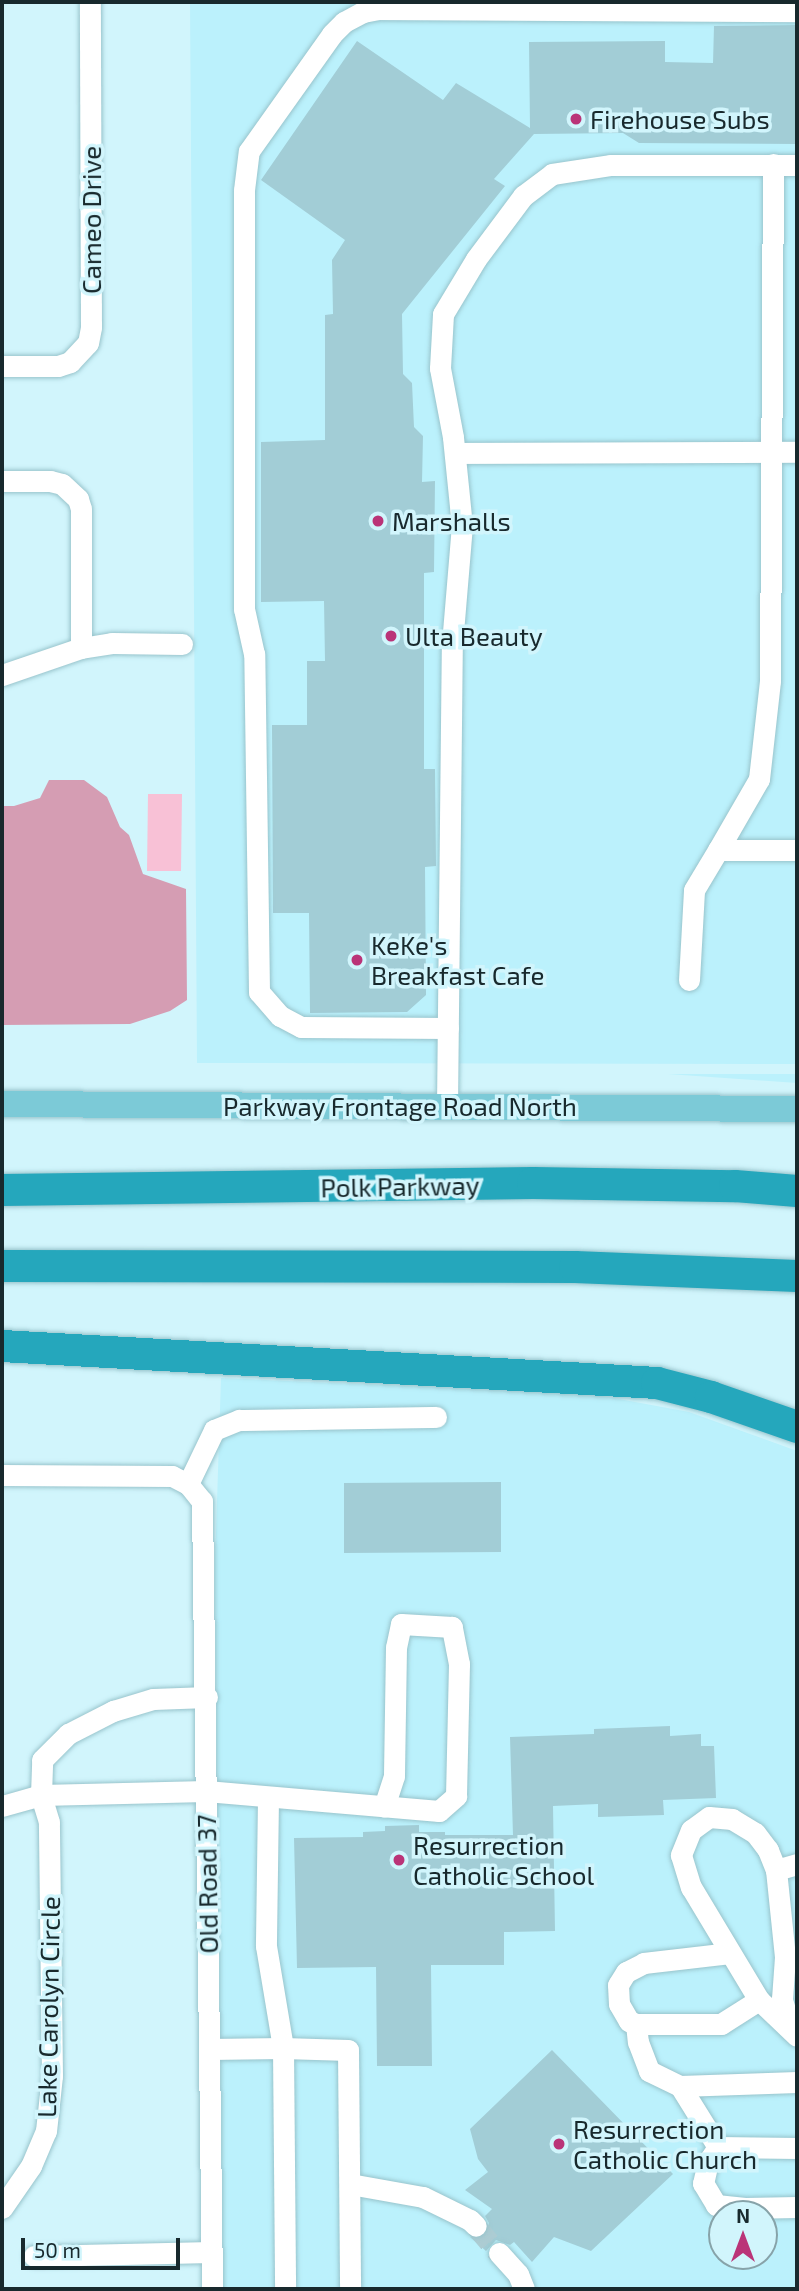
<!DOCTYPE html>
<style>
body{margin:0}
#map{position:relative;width:799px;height:2291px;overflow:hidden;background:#d1f5fc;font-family:"Exo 2",sans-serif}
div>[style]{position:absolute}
.built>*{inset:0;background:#bbf1fc}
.green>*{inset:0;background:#f8c1d6}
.water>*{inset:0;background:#d59db3}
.building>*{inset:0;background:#a2cdd6}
.minor-tunnel>*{height:21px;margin-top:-10.5px;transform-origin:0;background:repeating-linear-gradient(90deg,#acccd3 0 21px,transparent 0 31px)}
.roads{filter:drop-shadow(0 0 2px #98c4cc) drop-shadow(0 0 2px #98c4cc)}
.minor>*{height:21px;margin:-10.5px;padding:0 10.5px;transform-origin:10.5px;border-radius:10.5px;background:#fff}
.major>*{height:26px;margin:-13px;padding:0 13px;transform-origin:13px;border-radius:13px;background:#7ccad7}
.highway>*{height:32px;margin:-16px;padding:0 16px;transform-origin:16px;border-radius:16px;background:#25a7bc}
.dots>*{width:19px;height:19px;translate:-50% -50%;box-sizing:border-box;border:4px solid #d1f5fc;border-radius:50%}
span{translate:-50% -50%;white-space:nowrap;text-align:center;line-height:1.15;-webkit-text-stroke:7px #d1f5fc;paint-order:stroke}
.poi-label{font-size:26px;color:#18292d}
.left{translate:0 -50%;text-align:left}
.street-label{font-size:26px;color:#18292d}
.frame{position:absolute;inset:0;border:4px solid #18292d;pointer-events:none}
.north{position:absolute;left:708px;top:2200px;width:70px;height:70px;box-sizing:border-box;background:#d1f5fc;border:2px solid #87a3a9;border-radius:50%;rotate:0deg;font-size:19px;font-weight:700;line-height:28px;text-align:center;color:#18292d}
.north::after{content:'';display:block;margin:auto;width:24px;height:32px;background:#ba3478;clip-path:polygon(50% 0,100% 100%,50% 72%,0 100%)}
.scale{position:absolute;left:21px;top:2238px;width:159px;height:32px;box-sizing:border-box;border:4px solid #18292d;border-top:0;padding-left:9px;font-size:21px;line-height:24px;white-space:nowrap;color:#18292d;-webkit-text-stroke:5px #d1f5fc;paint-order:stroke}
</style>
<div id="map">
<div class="built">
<i style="clip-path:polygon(190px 2px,797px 2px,797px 1064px,197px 1063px)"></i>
<i style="clip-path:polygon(668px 1074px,797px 1074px,797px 1083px)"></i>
<i style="clip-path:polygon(evenodd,221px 1378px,592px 1394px,689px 1412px,797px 1451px,797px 2289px,223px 2289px,215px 1564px,221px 1378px,722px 2214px,764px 2214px,764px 2256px,722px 2256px,722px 2214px)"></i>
</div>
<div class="green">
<i style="clip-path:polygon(148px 794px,182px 794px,181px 871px,147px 871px)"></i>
</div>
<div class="water">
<i style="clip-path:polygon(49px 780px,84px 780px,107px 797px,120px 827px,129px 835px,143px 874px,186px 889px,187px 1000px,170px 1011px,130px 1024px,2px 1025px,2px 806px,14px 806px,40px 798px)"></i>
</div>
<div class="building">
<i style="clip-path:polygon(797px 25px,797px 144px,639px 143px,623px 133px,534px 134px,494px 179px,505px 186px,402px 314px,403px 374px,412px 383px,414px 427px,423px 436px,422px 482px,435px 481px,434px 572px,424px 573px,424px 769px,435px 769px,436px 866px,425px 867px,426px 995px,407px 1012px,310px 1013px,309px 913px,273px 913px,272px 725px,307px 725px,307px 661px,325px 661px,324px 601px,261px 602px,261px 442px,325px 440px,325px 315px,333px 314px,332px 260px,345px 240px,261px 180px,357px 41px,443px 100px,456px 83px,530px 128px,529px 42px,665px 41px,665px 62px,713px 63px,714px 26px)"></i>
<i style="clip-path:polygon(501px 1482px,501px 1552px,344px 1553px,344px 1483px)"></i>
<i style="clip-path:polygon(670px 1726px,670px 1736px,701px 1734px,701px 1746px,714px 1746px,716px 1798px,663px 1800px,664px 1815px,598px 1817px,598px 1804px,553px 1806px,555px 1931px,504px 1932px,504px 1965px,431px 1965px,432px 2066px,377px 2066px,376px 1967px,297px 1968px,294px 1838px,363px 1837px,363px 1832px,385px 1831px,385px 1826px,419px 1825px,419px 1832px,445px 1832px,445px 1835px,513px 1835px,510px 1737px,594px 1734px,594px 1729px)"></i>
<i style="clip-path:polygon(552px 2050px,673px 2174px,591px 2251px,554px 2237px,532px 2262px,514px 2242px,510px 2245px,496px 2240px,486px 2251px,470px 2237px,479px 2239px,486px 2235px,489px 2223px,485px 2216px,492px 2209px,465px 2190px,488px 2172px,478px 2159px,470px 2129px)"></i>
</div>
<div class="minor-tunnel">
<i style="left:476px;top:2226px;width:35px;rotate:50deg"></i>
</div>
<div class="roads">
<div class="minor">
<i style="left:2px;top:366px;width:56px"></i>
<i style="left:58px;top:366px;width:13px;rotate:-18deg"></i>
<i style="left:70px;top:362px;width:26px;rotate:-47deg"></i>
<i style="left:88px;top:343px;width:16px;rotate:-79deg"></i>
<i style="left:91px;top:327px;width:325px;rotate:-90.2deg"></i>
<i style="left:455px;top:453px;width:342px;rotate:-0.2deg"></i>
<i style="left:2px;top:481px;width:48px"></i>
<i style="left:50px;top:481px;width:12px;rotate:14deg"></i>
<i style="left:62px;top:484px;width:22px;rotate:43deg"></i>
<i style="left:78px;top:499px;width:10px;rotate:73deg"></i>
<i style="left:81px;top:509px;width:139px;rotate:90deg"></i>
<i style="left:2px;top:675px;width:83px;rotate:-18.9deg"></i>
<i style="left:81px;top:648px;width:31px;rotate:-9deg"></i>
<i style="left:112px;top:643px;width:70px;rotate:0.8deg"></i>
<i style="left:718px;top:850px;width:82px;rotate:-60deg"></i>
<i style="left:759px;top:779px;width:99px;rotate:-83.6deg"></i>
<i style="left:770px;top:681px;width:517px;rotate:-89.67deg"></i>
<i style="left:689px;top:980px;width:90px;rotate:-86.8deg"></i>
<i style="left:694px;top:890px;width:47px;rotate:-59deg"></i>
<i style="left:718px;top:850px;width:79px"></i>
<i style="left:448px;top:1028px;width:147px;rotate:-179.6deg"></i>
<i style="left:301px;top:1027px;width:24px;rotate:-152deg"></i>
<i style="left:280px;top:1016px;width:32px;rotate:-131deg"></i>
<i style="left:259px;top:992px;width:338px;rotate:-90.8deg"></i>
<i style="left:254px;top:654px;width:46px;rotate:-102.5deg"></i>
<i style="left:244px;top:609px;width:419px;rotate:-90deg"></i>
<i style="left:244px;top:190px;width:39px;rotate:-83deg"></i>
<i style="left:249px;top:151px;width:143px;rotate:-54.6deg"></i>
<i style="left:332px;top:34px;width:17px;rotate:-45deg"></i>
<i style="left:344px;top:22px;width:21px;rotate:-28deg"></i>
<i style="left:363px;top:12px;width:16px;rotate:-11deg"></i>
<i style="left:379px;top:9px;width:418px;rotate:0.3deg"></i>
<i style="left:447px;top:1107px;width:463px;rotate:-89.4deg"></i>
<i style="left:452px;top:644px;width:118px;rotate:-85.2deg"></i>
<i style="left:462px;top:526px;width:89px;rotate:-95.8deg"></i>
<i style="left:453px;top:437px;width:70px;rotate:-100.7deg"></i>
<i style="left:440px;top:368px;width:54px;rotate:-86.8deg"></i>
<i style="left:443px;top:314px;width:64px;rotate:-59deg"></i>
<i style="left:476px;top:259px;width:79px;rotate:-53.3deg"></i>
<i style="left:523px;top:196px;width:36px;rotate:-37deg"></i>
<i style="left:552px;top:174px;width:60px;rotate:-8.7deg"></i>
<i style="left:611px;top:165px;width:186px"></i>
<i style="left:2px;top:1475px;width:170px;rotate:0.3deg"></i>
<i style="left:172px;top:1476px;width:18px;rotate:27deg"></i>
<i style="left:188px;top:1484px;width:22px;rotate:51deg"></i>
<i style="left:202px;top:1501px;width:788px;rotate:89.27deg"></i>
<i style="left:188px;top:1484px;width:60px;rotate:-64.3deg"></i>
<i style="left:214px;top:1430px;width:27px;rotate:-22deg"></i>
<i style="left:239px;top:1420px;width:197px;rotate:-0.9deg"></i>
<i style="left:268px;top:1798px;width:148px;rotate:90.8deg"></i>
<i style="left:266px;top:1946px;width:103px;rotate:80.5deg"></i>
<i style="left:283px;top:2048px;width:65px;rotate:1.8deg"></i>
<i style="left:348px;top:2050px;width:239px;rotate:89.5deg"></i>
<i style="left:2px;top:1806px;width:41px;rotate:-15.8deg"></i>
<i style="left:41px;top:1795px;width:165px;rotate:-1.4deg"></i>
<i style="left:206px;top:1791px;width:234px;rotate:4.9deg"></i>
<i style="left:439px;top:1811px;width:23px;rotate:-41deg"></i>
<i style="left:456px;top:1796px;width:132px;rotate:-88.7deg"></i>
<i style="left:459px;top:1664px;width:38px;rotate:-101deg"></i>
<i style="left:452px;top:1627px;width:51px;rotate:-176.6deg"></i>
<i style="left:401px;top:1624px;width:24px;rotate:102deg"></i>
<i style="left:396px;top:1647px;width:129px;rotate:90.9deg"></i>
<i style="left:394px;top:1776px;width:32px;rotate:108deg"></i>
<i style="left:776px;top:1870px;width:22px;rotate:-16deg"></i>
<i style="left:730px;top:1953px;width:87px;rotate:173.4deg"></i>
<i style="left:644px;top:1963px;width:20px;rotate:153deg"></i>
<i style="left:626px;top:1972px;width:15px;rotate:122deg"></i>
<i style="left:618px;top:1985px;width:19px;rotate:87deg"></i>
<i style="left:619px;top:2004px;width:20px;rotate:60deg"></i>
<i style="left:629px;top:2021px;width:8px;rotate:23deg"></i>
<i style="left:636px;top:2024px;width:85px"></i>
<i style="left:721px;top:2024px;width:45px;rotate:-32.3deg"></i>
<i style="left:636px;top:2024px;width:18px;rotate:84deg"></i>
<i style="left:638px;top:2042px;width:31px;rotate:69deg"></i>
<i style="left:649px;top:2071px;width:34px;rotate:26deg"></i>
<i style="left:680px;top:2086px;width:117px;rotate:-2deg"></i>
<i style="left:790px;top:2026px;width:28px;rotate:-107deg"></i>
<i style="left:782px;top:1999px;width:42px;rotate:-85.9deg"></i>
<i style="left:785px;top:1957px;width:87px;rotate:-95.9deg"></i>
<i style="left:776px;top:1870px;width:22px;rotate:-112deg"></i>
<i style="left:768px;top:1850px;width:21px;rotate:-127deg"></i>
<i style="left:755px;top:1833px;width:27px;rotate:-149deg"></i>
<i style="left:732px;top:1819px;width:23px;rotate:-175deg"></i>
<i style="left:709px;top:1817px;width:22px;rotate:144deg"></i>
<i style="left:691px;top:1830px;width:27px;rotate:112deg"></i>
<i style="left:681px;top:1855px;width:34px;rotate:73deg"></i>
<i style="left:691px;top:1887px;width:132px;rotate:59deg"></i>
<i style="left:759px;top:2000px;width:52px;rotate:43.5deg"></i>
<i style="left:209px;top:2049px;width:74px;rotate:-0.8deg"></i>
<i style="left:283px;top:2048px;width:241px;rotate:89.5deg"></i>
<i style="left:680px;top:2086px;width:72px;rotate:58.1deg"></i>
<i style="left:718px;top:2147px;width:79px;rotate:0.7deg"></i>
<i style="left:718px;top:2147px;width:18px;rotate:124deg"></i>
<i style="left:708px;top:2162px;width:22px;rotate:103deg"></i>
<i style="left:703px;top:2183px;width:26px;rotate:59deg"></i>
<i style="left:716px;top:2205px;width:29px;rotate:6deg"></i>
<i style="left:745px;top:2208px;width:52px;rotate:-1.1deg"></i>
<i style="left:350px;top:2184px;width:74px;rotate:10.1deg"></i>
<i style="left:423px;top:2197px;width:52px;rotate:26.1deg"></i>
<i style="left:470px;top:2220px;width:8px;rotate:45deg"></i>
<i style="left:2px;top:2208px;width:51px;rotate:-55.4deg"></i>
<i style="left:31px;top:2166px;width:38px;rotate:-67deg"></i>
<i style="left:46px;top:2131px;width:55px;rotate:-83.8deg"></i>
<i style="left:52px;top:2076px;width:254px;rotate:-90.7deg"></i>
<i style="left:49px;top:1822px;width:28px;rotate:-107deg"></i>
<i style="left:41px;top:1795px;width:35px;rotate:-88deg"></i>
<i style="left:42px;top:1760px;width:37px;rotate:-45deg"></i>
<i style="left:68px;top:1734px;width:51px;rotate:-27.1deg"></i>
<i style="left:113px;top:1711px;width:42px;rotate:-16.7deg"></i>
<i style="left:153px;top:1699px;width:54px;rotate:-2.1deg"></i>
<i style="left:499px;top:2253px;width:28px;rotate:48deg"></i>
<i style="left:518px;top:2274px;width:16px;rotate:68deg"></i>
<i style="left:34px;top:2256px;width:178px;rotate:-1.3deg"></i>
</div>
<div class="major">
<i style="left:2px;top:1104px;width:795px;rotate:0.36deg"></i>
</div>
<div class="highway">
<i style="left:2px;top:1190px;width:531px;rotate:-0.76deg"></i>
<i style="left:533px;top:1183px;width:202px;rotate:0.9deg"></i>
<i style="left:735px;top:1186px;width:62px;rotate:4.6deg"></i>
<i style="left:2px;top:1266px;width:573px;rotate:0.1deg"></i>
<i style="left:575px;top:1267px;width:222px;rotate:2.3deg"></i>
<i style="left:2px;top:1346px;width:656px;rotate:3.23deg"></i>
<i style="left:657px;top:1383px;width:56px;rotate:14.5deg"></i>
<i style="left:711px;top:1397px;width:91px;rotate:19.2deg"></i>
</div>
</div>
<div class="dots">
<i style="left:576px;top:119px;background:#ba3478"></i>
<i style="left:378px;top:521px;background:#ba3478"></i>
<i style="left:391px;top:636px;background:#ba3478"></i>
<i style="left:357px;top:960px;background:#ba3478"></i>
<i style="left:399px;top:1860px;background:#ba3478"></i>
<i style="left:559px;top:2144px;background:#ba3478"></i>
</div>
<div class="poi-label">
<span class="left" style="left:590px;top:119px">Firehouse Subs</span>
<span class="left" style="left:392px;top:521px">Marshalls</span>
<span class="left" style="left:405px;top:636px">Ulta Beauty</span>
<span class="left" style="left:371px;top:960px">KeKe's<br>Breakfast Cafe</span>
<span class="left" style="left:413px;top:1860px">Resurrection<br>Catholic School</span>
<span class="left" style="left:573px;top:2144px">Resurrection<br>Catholic Church</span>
</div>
<div class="street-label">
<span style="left:91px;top:220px;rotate:-90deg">Cameo Drive</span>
<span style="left:400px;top:1106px">Parkway Frontage Road North</span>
<span style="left:400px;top:1186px;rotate:-1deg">Polk Parkway</span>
<span style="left:207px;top:1884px;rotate:-91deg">Old Road 37</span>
<span style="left:48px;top:2007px;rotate:-89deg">Lake Carolyn Circle</span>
</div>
<div class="frame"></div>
<div class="north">N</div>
<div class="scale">50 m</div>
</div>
